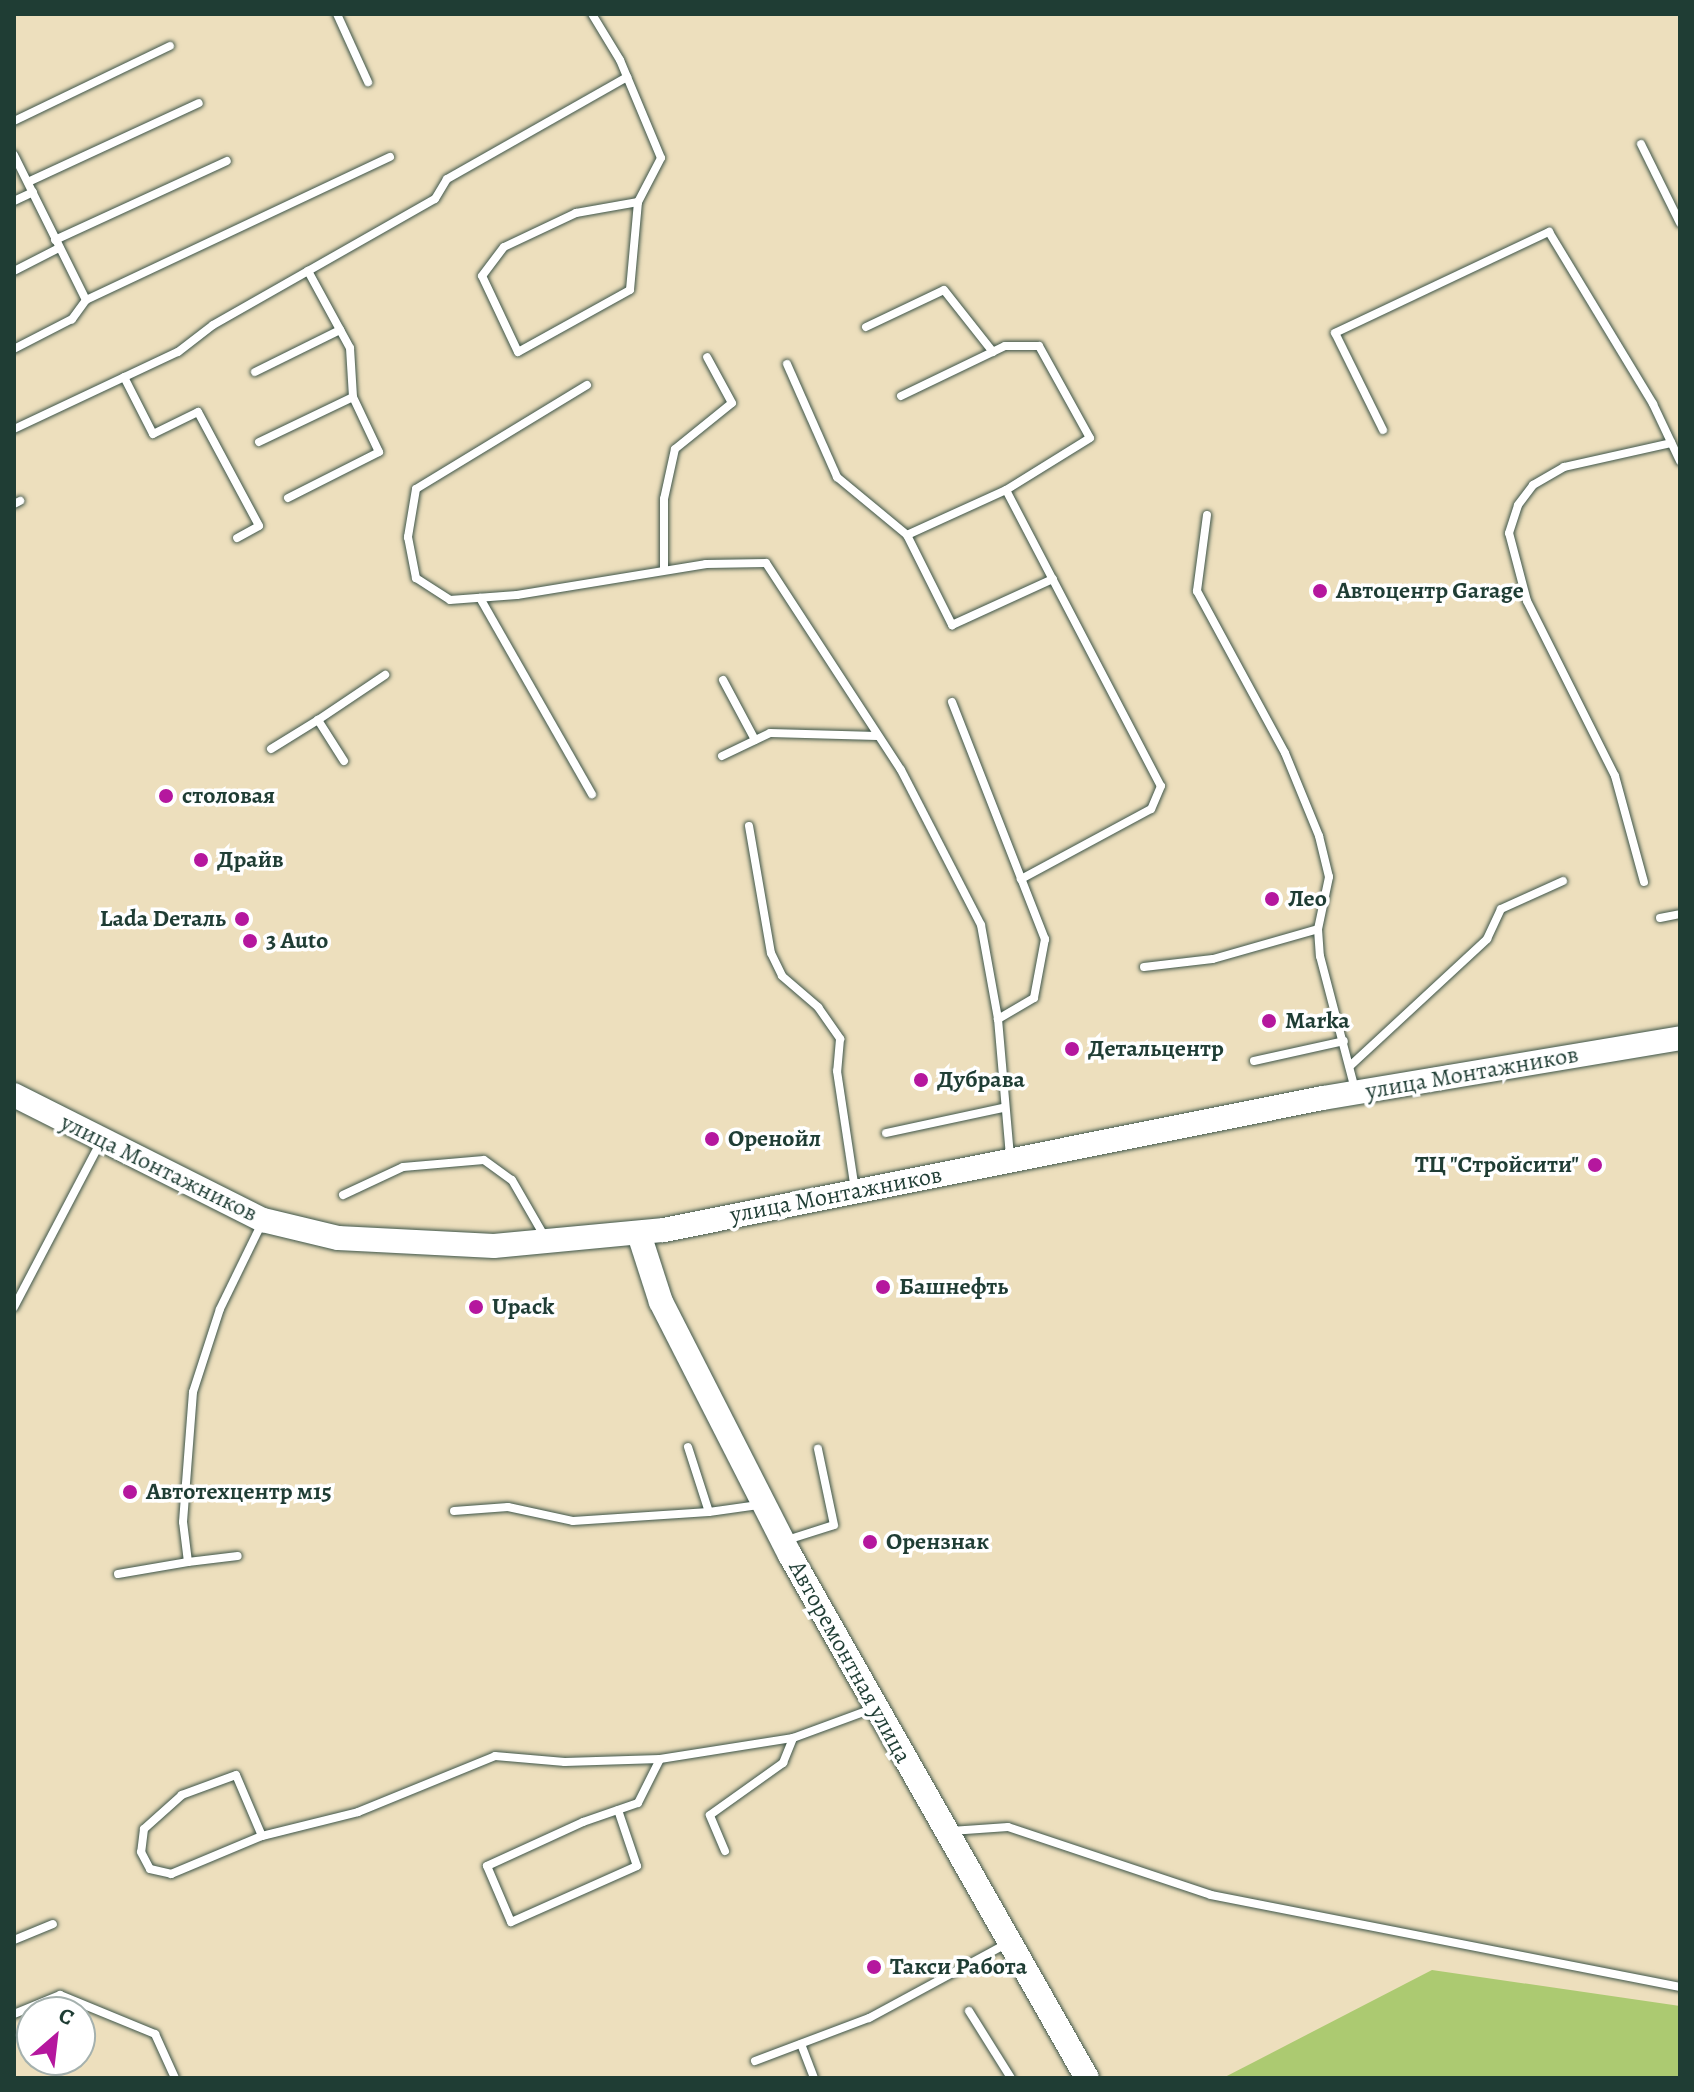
<!DOCTYPE html>
<html>
<head>
<meta charset="utf-8">
<style>
  body { margin:0 }
  #map { position:relative; width:1694px; height:2092px; overflow:hidden; background:#eddfbd; font-family:Alegreya,serif }
  div>[style] { position:absolute }
  .green>* { inset:0; background:#acca71 }
  .roads { filter:drop-shadow(0 0 2px #3e5549) drop-shadow(0 0 2px #3e5549) }
  .service>* { height:8px; margin:-4px; padding:0 4px; transform-origin:4px; border-radius:4px; background:#fff }
  .secondary>* { height:24px; margin:-12px; padding:0 12px; transform-origin:12px; border-radius:12px; background:#fff }
  .dots>* { width:22px; height:22px; translate:-50% -50%; box-sizing:border-box; border:4px solid #fff; border-radius:50% }
  span { translate:-50% -50%; white-space:nowrap; text-align:center; line-height:1.15; -webkit-text-stroke:7px #fff; paint-order:stroke }
  .poi-label { font-size:24px; color:#1f3d34; font-weight:700 }
  .left { translate:0 -50%; text-align:left }
  .right { translate:-100% -50%; text-align:right }
  .street-label { font-size:24px; color:#1f3d34 }
  .frame { position:absolute; inset:0; border:16px solid #1f3d34; pointer-events:none }
  .north { position:absolute; left:16px; top:1996px; width:80px; height:80px; box-sizing:border-box; background:#fff; border:2px solid #a5b1ae; border-radius:50%; rotate:28deg; font-size:22px; font-weight:700; line-height:32px; text-align:center; color:#1f3d34 }
  .north::after { content:''; display:block; margin:auto; width:28px; height:36px; background:#b5179e; clip-path:polygon(50% 0,100% 100%,50% 72%,0 100%) }
</style>
</head>
<body>
<div id="map">
  <div class="green">
    <div style="clip-path:polygon(1432px 1970px,1680px 2006px,1680px 2078px,1223px 2078px)"></div>
  </div>
  <div class="roads">
    <div class="service">
      <div style="left:337px;top:14px;width:75px;rotate:65.5deg"></div>
      <div style="left:592px;top:14px;width:54px;rotate:58.7deg"></div>
      <div style="left:620px;top:60px;width:106px;rotate:67.3deg"></div>
      <div style="left:661px;top:158px;width:50px;rotate:117.6deg"></div>
      <div style="left:638px;top:202px;width:88px;rotate:95.2deg"></div>
      <div style="left:630px;top:290px;width:128px;rotate:151deg"></div>
      <div style="left:518px;top:352px;width:84px;rotate:-115.3deg"></div>
      <div style="left:482px;top:276px;width:36px;rotate:-53deg"></div>
      <div style="left:504px;top:247px;width:80px;rotate:-25.3deg"></div>
      <div style="left:576px;top:213px;width:63px;rotate:-10.1deg"></div>
      <div style="left:14px;top:121px;width:173px;rotate:-25.7deg"></div>
      <div style="left:1641px;top:144px;width:88px;rotate:63.7deg"></div>
      <div style="left:14px;top:155px;width:162px;rotate:63.6deg"></div>
      <div style="left:86px;top:300px;width:24px;rotate:126deg"></div>
      <div style="left:72px;top:319px;width:65px;rotate:152.7deg"></div>
      <div style="left:28px;top:182px;width:188px;rotate:-24.8deg"></div>
      <div style="left:14px;top:201px;width:21px;rotate:-25deg"></div>
      <div style="left:55px;top:240px;width:189px;rotate:-24.7deg"></div>
      <div style="left:14px;top:271px;width:51px;rotate:-27.1deg"></div>
      <div style="left:86px;top:300px;width:336px;rotate:-25.2deg"></div>
      <div style="left:866px;top:327px;width:86px;rotate:-25.4deg"></div>
      <div style="left:944px;top:290px;width:79px;rotate:51.7deg"></div>
      <div style="left:787px;top:364px;width:124px;rotate:66.1deg"></div>
      <div style="left:837px;top:477px;width:91px;rotate:39.6deg"></div>
      <div style="left:907px;top:535px;width:109px;rotate:-24.4deg"></div>
      <div style="left:255px;top:372px;width:95px;rotate:-26.3deg"></div>
      <div style="left:124px;top:377px;width:64px;rotate:63deg"></div>
      <div style="left:153px;top:434px;width:50px;rotate:-26.1deg"></div>
      <div style="left:198px;top:412px;width:129px;rotate:61.8deg"></div>
      <div style="left:259px;top:526px;width:25px;rotate:151deg"></div>
      <div style="left:587px;top:385px;width:200px;rotate:148.7deg"></div>
      <div style="left:416px;top:489px;width:49px;rotate:99.5deg"></div>
      <div style="left:408px;top:537px;width:42px;rotate:79deg"></div>
      <div style="left:416px;top:578px;width:40px;rotate:32.9deg"></div>
      <div style="left:450px;top:600px;width:67px;rotate:-4.3deg"></div>
      <div style="left:517px;top:595px;width:192px;rotate:-9.3deg"></div>
      <div style="left:706px;top:564px;width:60px;rotate:-1deg"></div>
      <div style="left:766px;top:563px;width:247px;rotate:56.9deg"></div>
      <div style="left:901px;top:770px;width:174px;rotate:62.7deg"></div>
      <div style="left:981px;top:925px;width:96px;rotate:79.7deg"></div>
      <div style="left:998px;top:1019px;width:138px;rotate:85deg"></div>
      <div style="left:901px;top:396px;width:115px;rotate:-25.7deg"></div>
      <div style="left:1005px;top:346px;width:34px"></div>
      <div style="left:1039px;top:346px;width:105px;rotate:61deg"></div>
      <div style="left:1090px;top:438px;width:99px;rotate:148.2deg"></div>
      <div style="left:1006px;top:490px;width:334px;rotate:62.4deg"></div>
      <div style="left:1161px;top:786px;width:25px;rotate:113deg"></div>
      <div style="left:1151px;top:809px;width:148px;rotate:151.7deg"></div>
      <div style="left:14px;top:429px;width:181px;rotate:-25.2deg"></div>
      <div style="left:178px;top:352px;width:44px;rotate:-37.6deg"></div>
      <div style="left:213px;top:325px;width:255px;rotate:-29.6deg"></div>
      <div style="left:435px;top:199px;width:23px;rotate:-59deg"></div>
      <div style="left:447px;top:179px;width:207px;rotate:-29.5deg"></div>
      <div style="left:1383px;top:430px;width:108px;rotate:-116.3deg"></div>
      <div style="left:1335px;top:333px;width:237px;rotate:-25.3deg"></div>
      <div style="left:1549px;top:232px;width:201px;rotate:58.8deg"></div>
      <div style="left:1653px;top:404px;width:63px;rotate:64.7deg"></div>
      <div style="left:259px;top:442px;width:104px;rotate:-25.6deg"></div>
      <div style="left:288px;top:498px;width:102px;rotate:-26.8deg"></div>
      <div style="left:379px;top:452px;width:61px;rotate:-115.3deg"></div>
      <div style="left:353px;top:397px;width:49px;rotate:-93.5deg"></div>
      <div style="left:350px;top:348px;width:88px;rotate:-118.6deg"></div>
      <div style="left:14px;top:504px;width:7px;rotate:-27deg"></div>
      <div style="left:1207px;top:515px;width:77px;rotate:97.5deg"></div>
      <div style="left:1197px;top:591px;width:184px;rotate:61.5deg"></div>
      <div style="left:1285px;top:753px;width:90px;rotate:67.7deg"></div>
      <div style="left:1319px;top:836px;width:42px;rotate:76.3deg"></div>
      <div style="left:1329px;top:877px;width:53px;rotate:101.9deg"></div>
      <div style="left:1318px;top:929px;width:27px;rotate:86deg"></div>
      <div style="left:1320px;top:956px;width:138px;rotate:75.3deg"></div>
      <div style="left:907px;top:535px;width:101px;rotate:63.4deg"></div>
      <div style="left:952px;top:625px;width:111px;rotate:-24.5deg"></div>
      <div style="left:664px;top:570px;width:71px;rotate:-90deg"></div>
      <div style="left:664px;top:499px;width:51px;rotate:-77.6deg"></div>
      <div style="left:675px;top:449px;width:73px;rotate:-38.9deg"></div>
      <div style="left:732px;top:403px;width:52px;rotate:-118.5deg"></div>
      <div style="left:480px;top:598px;width:226px;rotate:60.3deg"></div>
      <div style="left:723px;top:680px;width:68px;rotate:61.9deg"></div>
      <div style="left:952px;top:702px;width:255px;rotate:68.6deg"></div>
      <div style="left:1045px;top:939px;width:60px;rotate:100.6deg"></div>
      <div style="left:1034px;top:998px;width:42px;rotate:149.7deg"></div>
      <div style="left:271px;top:749px;width:55px;rotate:-31.7deg"></div>
      <div style="left:722px;top:756px;width:53px;rotate:-25.6deg"></div>
      <div style="left:770px;top:733px;width:107px;rotate:1.6deg"></div>
      <div style="left:344px;top:761px;width:49px;rotate:-122.4deg"></div>
      <div style="left:318px;top:720px;width:81px;rotate:-33.9deg"></div>
      <div style="left:749px;top:826px;width:129px;rotate:80.2deg"></div>
      <div style="left:771px;top:953px;width:25px;rotate:64deg"></div>
      <div style="left:782px;top:976px;width:48px;rotate:40.7deg"></div>
      <div style="left:818px;top:1007px;width:39px;rotate:55deg"></div>
      <div style="left:840px;top:1039px;width:32px;rotate:95deg"></div>
      <div style="left:837px;top:1071px;width:120px;rotate:81.4deg"></div>
      <div style="left:1644px;top:882px;width:110px;rotate:-105.3deg"></div>
      <div style="left:1615px;top:776px;width:196px;rotate:-116.7deg"></div>
      <div style="left:1527px;top:601px;width:70px;rotate:-104.8deg"></div>
      <div style="left:1509px;top:533px;width:29px;rotate:-72deg"></div>
      <div style="left:1518px;top:505px;width:25px;rotate:-53deg"></div>
      <div style="left:1533px;top:485px;width:36px;rotate:-30deg"></div>
      <div style="left:1564px;top:467px;width:110px;rotate:-12.6deg"></div>
      <div style="left:1660px;top:918px;width:20px;rotate:-11deg"></div>
      <div style="left:1144px;top:967px;width:69px;rotate:-6.6deg"></div>
      <div style="left:1213px;top:959px;width:109px;rotate:-15.9deg"></div>
      <div style="left:1254px;top:1061px;width:92px;rotate:-12.5deg"></div>
      <div style="left:1350px;top:1066px;width:187px;rotate:-42.8deg"></div>
      <div style="left:1487px;top:939px;width:33px;rotate:-65deg"></div>
      <div style="left:1501px;top:909px;width:68px;rotate:-24.3deg"></div>
      <div style="left:886px;top:1133px;width:120px;rotate:-12.1deg"></div>
      <div style="left:343px;top:1195px;width:66px;rotate:-25deg"></div>
      <div style="left:403px;top:1167px;width:81px;rotate:-4.9deg"></div>
      <div style="left:484px;top:1160px;width:34px;rotate:36deg"></div>
      <div style="left:512px;top:1180px;width:68px;rotate:60deg"></div>
      <div style="left:14px;top:1307px;width:187px;rotate:-62.3deg"></div>
      <div style="left:688px;top:1447px;width:68px;rotate:72.1deg"></div>
      <div style="left:709px;top:1512px;width:50px;rotate:-8deg"></div>
      <div style="left:454px;top:1511px;width:54px;rotate:-4.2deg"></div>
      <div style="left:508px;top:1507px;width:66px;rotate:12.2deg"></div>
      <div style="left:573px;top:1521px;width:136px;rotate:-3.8deg"></div>
      <div style="left:787px;top:1540px;width:49px;rotate:-17.7deg"></div>
      <div style="left:834px;top:1525px;width:78px;rotate:-101.9deg"></div>
      <div style="left:188px;top:1562px;width:50px;rotate:-6.8deg"></div>
      <div style="left:118px;top:1574px;width:71px;rotate:-9.7deg"></div>
      <div style="left:188px;top:1562px;width:40px;rotate:-97.1deg"></div>
      <div style="left:183px;top:1522px;width:130px;rotate:-85.6deg"></div>
      <div style="left:193px;top:1392px;width:87px;rotate:-72deg"></div>
      <div style="left:220px;top:1309px;width:98px;rotate:-64deg"></div>
      <div style="left:618px;top:1810px;width:59px;rotate:71.3deg"></div>
      <div style="left:637px;top:1866px;width:138px;rotate:156deg"></div>
      <div style="left:511px;top:1922px;width:61px;rotate:-113.2deg"></div>
      <div style="left:487px;top:1866px;width:106px;rotate:-24.6deg"></div>
      <div style="left:583px;top:1822px;width:58px;rotate:-19.1deg"></div>
      <div style="left:638px;top:1803px;width:49px;rotate:-63.4deg"></div>
      <div style="left:951px;top:1831px;width:57px;rotate:-4deg"></div>
      <div style="left:1008px;top:1827px;width:214px;rotate:18.5deg"></div>
      <div style="left:1211px;top:1895px;width:478px;rotate:11.1deg"></div>
      <div style="left:262px;top:1836px;width:66px;rotate:-113.1deg"></div>
      <div style="left:236px;top:1775px;width:58px;rotate:159.7deg"></div>
      <div style="left:182px;top:1795px;width:51px;rotate:138.2deg"></div>
      <div style="left:144px;top:1829px;width:23px;rotate:97deg"></div>
      <div style="left:141px;top:1852px;width:19px;rotate:62deg"></div>
      <div style="left:150px;top:1869px;width:22px;rotate:13deg"></div>
      <div style="left:171px;top:1874px;width:99px;rotate:-22.7deg"></div>
      <div style="left:262px;top:1836px;width:99px;rotate:-14deg"></div>
      <div style="left:358px;top:1812px;width:148px;rotate:-22.2deg"></div>
      <div style="left:495px;top:1756px;width:70px;rotate:4.9deg"></div>
      <div style="left:565px;top:1762px;width:95px;rotate:-1.8deg"></div>
      <div style="left:660px;top:1759px;width:135px;rotate:-9deg"></div>
      <div style="left:793px;top:1738px;width:84px;rotate:-20.2deg"></div>
      <div style="left:725px;top:1851px;width:39px;rotate:-113deg"></div>
      <div style="left:710px;top:1815px;width:90px;rotate:-35.5deg"></div>
      <div style="left:783px;top:1763px;width:27px;rotate:-68deg"></div>
      <div style="left:14px;top:1940px;width:42px;rotate:-22.3deg"></div>
      <div style="left:969px;top:2011px;width:79px;rotate:57.9deg"></div>
      <div style="left:14px;top:2014px;width:50px;rotate:-22.4deg"></div>
      <div style="left:60px;top:1995px;width:103px;rotate:22.3deg"></div>
      <div style="left:155px;top:2034px;width:48px;rotate:65.6deg"></div>
      <div style="left:801px;top:2044px;width:36px;rotate:69deg"></div>
      <div style="left:755px;top:2061px;width:122px;rotate:-20.7deg"></div>
      <div style="left:869px;top:2018px;width:156px;rotate:-28.4deg"></div>
    </div>
    <div class="secondary">
      <div style="left:14px;top:1095px;width:279px;rotate:26.7deg"></div>
      <div style="left:263px;top:1220px;width:77px;rotate:13.5deg"></div>
      <div style="left:338px;top:1238px;width:156px;rotate:2.9deg"></div>
      <div style="left:494px;top:1246px;width:171px;rotate:-5.4deg"></div>
      <div style="left:664px;top:1230px;width:672px;rotate:-11.33deg"></div>
      <div style="left:1323px;top:1098px;width:362px;rotate:-9.5deg"></div>
      <div style="left:639px;top:1234px;width:71px;rotate:72.1deg"></div>
      <div style="left:661px;top:1302px;width:284px;rotate:63deg"></div>
      <div style="left:790px;top:1555px;width:601px;rotate:60.41deg"></div>
    </div>
  </div>
  <div class="dots">
    <div style="left:1320px;top:591px;background:#b5179e"></div>
    <div style="left:166px;top:796px;background:#b5179e"></div>
    <div style="left:201px;top:860px;background:#b5179e"></div>
    <div style="left:1272px;top:899px;background:#b5179e"></div>
    <div style="left:242px;top:919px;background:#b5179e"></div>
    <div style="left:250px;top:941px;background:#b5179e"></div>
    <div style="left:1269px;top:1021px;background:#b5179e"></div>
    <div style="left:1072px;top:1049px;background:#b5179e"></div>
    <div style="left:921px;top:1080px;background:#b5179e"></div>
    <div style="left:712px;top:1139px;background:#b5179e"></div>
    <div style="left:1595px;top:1165px;background:#b5179e"></div>
    <div style="left:883px;top:1287px;background:#b5179e"></div>
    <div style="left:476px;top:1307px;background:#b5179e"></div>
    <div style="left:130px;top:1492px;background:#b5179e"></div>
    <div style="left:870px;top:1542px;background:#b5179e"></div>
    <div style="left:874px;top:1967px;background:#b5179e"></div>
  </div>
  <div class="poi-label">
    <span class="left" style="left:1336px;top:591px">Автоцентр Garage</span>
    <span class="left" style="left:182px;top:796px">столовая</span>
    <span class="left" style="left:217px;top:860px">Драйв</span>
    <span class="left" style="left:1288px;top:899px">Лео</span>
    <span class="right" style="left:226px;top:919px">Lada Dеталь</span>
    <span class="left" style="left:266px;top:941px">3 Auto</span>
    <span class="left" style="left:1285px;top:1021px">Marka</span>
    <span class="left" style="left:1088px;top:1049px">Детальцентр</span>
    <span class="left" style="left:937px;top:1080px">Дубрава</span>
    <span class="left" style="left:728px;top:1139px">Оренойл</span>
    <span class="right" style="left:1579px;top:1165px">ТЦ "Стройсити"</span>
    <span class="left" style="left:899px;top:1287px">Башнефть</span>
    <span class="left" style="left:492px;top:1307px">Upack</span>
    <span class="left" style="left:146px;top:1492px">Автотехцентр м15</span>
    <span class="left" style="left:886px;top:1542px">Орензнак</span>
    <span class="left" style="left:890px;top:1967px">Такси Работа</span>
  </div>
  <div class="street-label">
    <span style="left:1472px;top:1073px;rotate:-10deg">улица Монтажников</span>
    <span style="left:159px;top:1168px;rotate:26deg">улица Монтажников</span>
    <span style="left:836px;top:1195px;rotate:-11deg">улица Монтажников</span>
    <span style="left:850px;top:1662px;rotate:61deg">Авторемонтная улица</span>
  </div>
  <div class="frame"></div>
  <div class="north">С</div>
</div>
</body>
</html>
